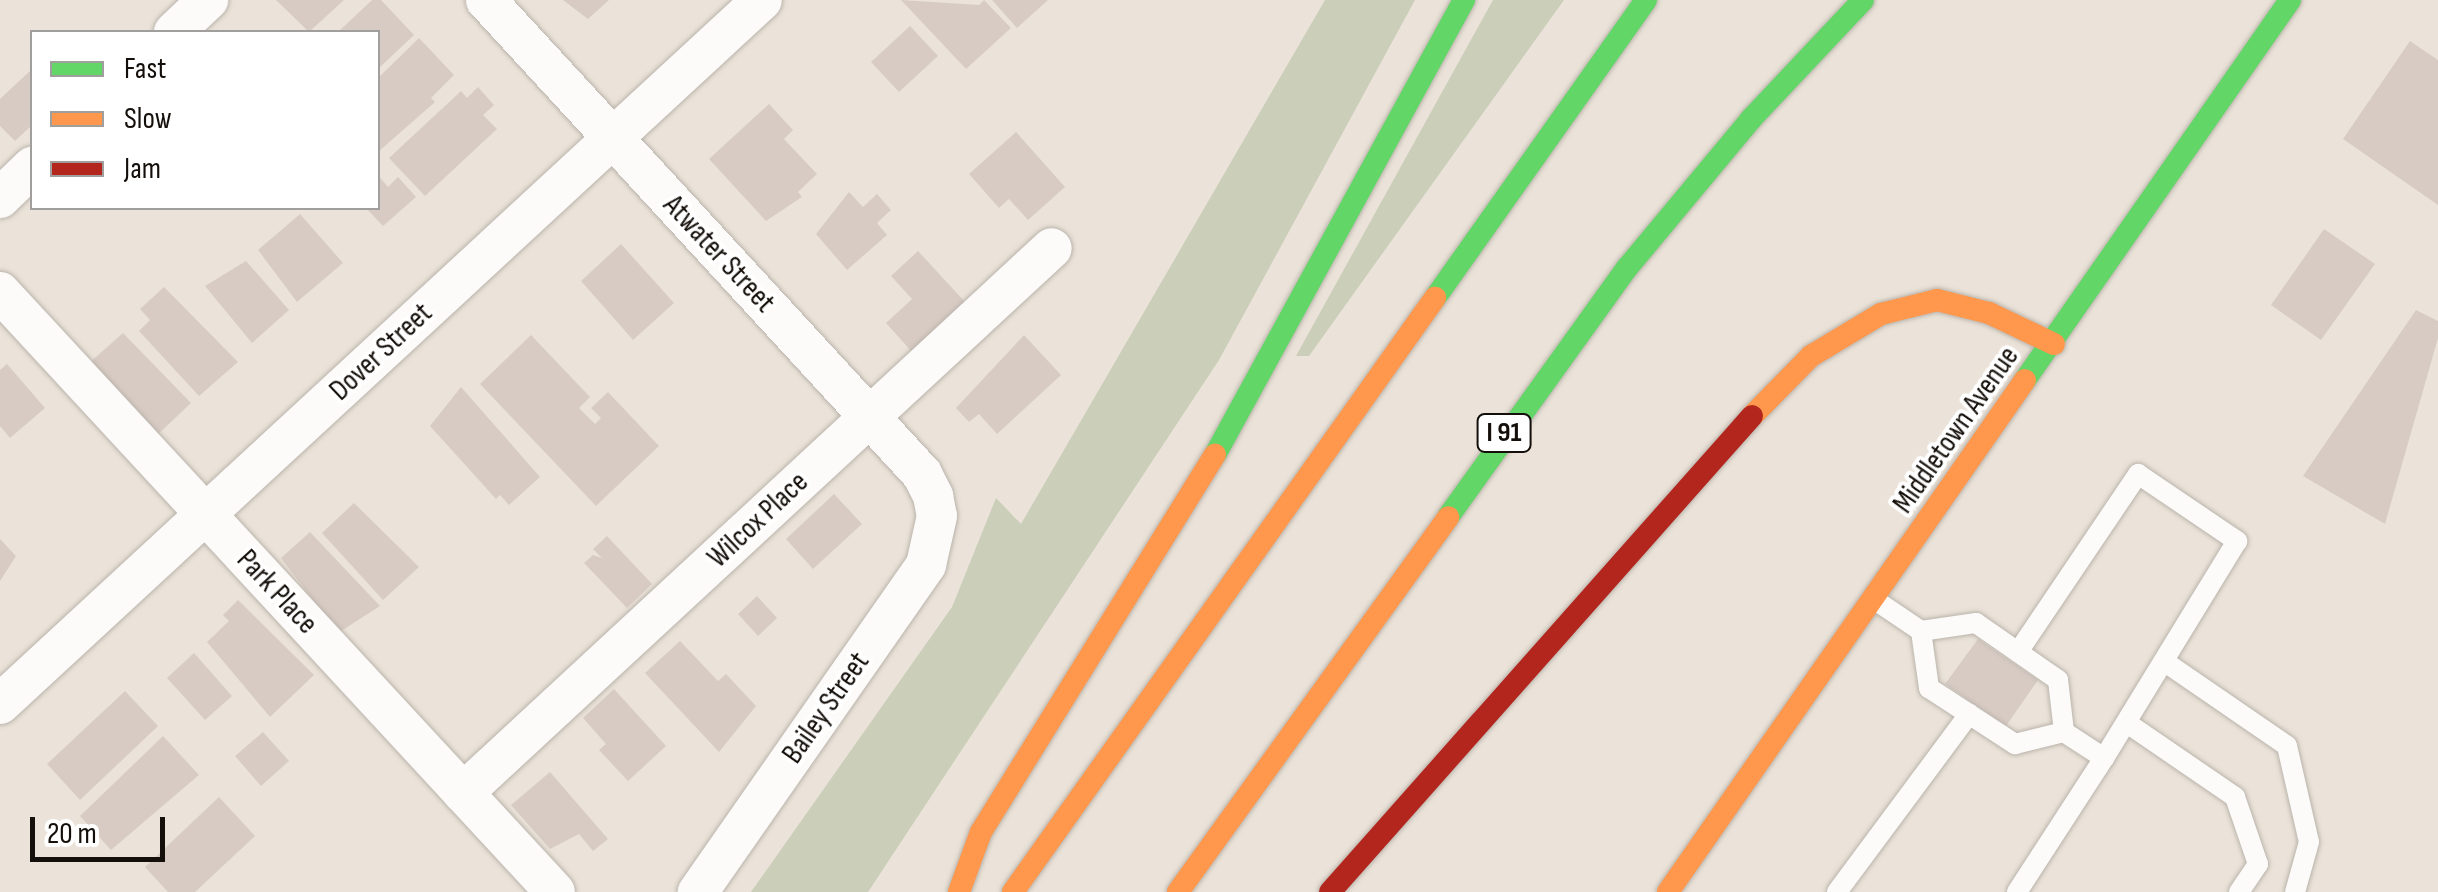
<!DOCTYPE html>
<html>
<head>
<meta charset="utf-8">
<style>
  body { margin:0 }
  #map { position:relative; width:2438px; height:892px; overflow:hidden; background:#ebe3d9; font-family:"Sofia Sans Condensed",sans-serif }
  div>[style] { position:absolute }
  .green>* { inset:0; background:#cbceb9 }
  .building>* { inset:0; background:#d8cbc4 }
  .roads { filter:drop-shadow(0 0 2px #bab4ac) drop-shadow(0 0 2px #bab4ac) }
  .lane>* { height:20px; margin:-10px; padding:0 10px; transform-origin:10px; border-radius:10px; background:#fcfbf9 }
  .street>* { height:40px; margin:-20px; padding:0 20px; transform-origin:20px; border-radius:20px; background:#fcfbf9 }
  .fast>* { height:22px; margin:-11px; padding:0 11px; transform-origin:11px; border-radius:11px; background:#63d668 }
  .slow>* { height:22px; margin:-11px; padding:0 11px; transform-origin:11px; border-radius:11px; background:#ff974d }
  .jam>* { height:22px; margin:-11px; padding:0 11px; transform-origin:11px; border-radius:11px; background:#b3261e }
  span { translate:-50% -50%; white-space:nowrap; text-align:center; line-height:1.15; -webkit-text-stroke:8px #fff; paint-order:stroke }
  .shield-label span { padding:2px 8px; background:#fff; border:2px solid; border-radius:8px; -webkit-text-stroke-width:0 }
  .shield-label { font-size:28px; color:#140f0a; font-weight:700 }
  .street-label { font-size:30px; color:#140f0a }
  .legend { position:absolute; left:30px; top:30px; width:350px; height:180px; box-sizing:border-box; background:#fff; border:2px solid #a19f9d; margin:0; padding:12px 18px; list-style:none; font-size:30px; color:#140f0a }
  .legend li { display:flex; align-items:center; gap:20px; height:50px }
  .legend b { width:50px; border:2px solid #a19f9d }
  .scale { position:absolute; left:30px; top:817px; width:135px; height:45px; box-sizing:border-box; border:5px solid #140f0a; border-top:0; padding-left:12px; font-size:30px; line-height:35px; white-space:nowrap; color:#140f0a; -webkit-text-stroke:8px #fff; paint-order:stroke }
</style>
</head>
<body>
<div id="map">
  <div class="green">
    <div style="clip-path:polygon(1325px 0,1415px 0,1219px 360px,868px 892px,751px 892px,952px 607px,996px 498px,1021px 524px)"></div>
    <div style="clip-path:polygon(1493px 0,1564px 0,1309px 356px,1296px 356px)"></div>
  </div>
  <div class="building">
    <div style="clip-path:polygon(276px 0,344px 0,309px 32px)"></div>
    <div style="clip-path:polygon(372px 0,381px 0,414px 35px,378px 69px,378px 32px,338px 32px)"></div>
    <div style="clip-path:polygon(563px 0,609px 0,588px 19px)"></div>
    <div style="clip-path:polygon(901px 0,979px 5px,984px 0,1011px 28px,966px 69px)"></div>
    <div style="clip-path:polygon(992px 0,1048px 0,1017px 28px)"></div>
    <div style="clip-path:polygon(910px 26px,938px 56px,899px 92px,871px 62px)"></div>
    <div style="clip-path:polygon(419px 38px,454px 75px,431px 98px,435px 102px,378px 152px,378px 78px)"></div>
    <div style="clip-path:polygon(2410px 41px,2438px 60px,2438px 205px,2343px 139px)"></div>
    <div style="clip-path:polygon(32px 69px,32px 125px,15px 141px,0 126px,0 99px)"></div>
    <div style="clip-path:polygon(478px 87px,494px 105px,483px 115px,497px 129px,425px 196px,389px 158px,461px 91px,467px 98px)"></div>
    <div style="clip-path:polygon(769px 104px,793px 130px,784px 139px,817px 174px,798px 192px,802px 197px,766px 221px,709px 159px)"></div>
    <div style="clip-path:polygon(1016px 132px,1065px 187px,1028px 220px,1009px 199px,999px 208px,969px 174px)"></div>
    <div style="clip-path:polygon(378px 175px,388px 187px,398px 177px,416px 197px,383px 226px,366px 208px,378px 208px)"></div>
    <div style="clip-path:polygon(849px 192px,863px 207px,877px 194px,891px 210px,877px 223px,887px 235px,847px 270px,816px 234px)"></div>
    <div style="clip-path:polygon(300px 214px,343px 263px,297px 302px,258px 250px)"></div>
    <div style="clip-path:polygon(2324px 229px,2375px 264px,2321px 340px,2271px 305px)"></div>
    <div style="clip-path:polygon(621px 244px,674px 303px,633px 340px,581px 281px)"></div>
    <div style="clip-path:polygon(918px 251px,966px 303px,912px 352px,886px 323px,912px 299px,891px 276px)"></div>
    <div style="clip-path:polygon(246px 261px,289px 310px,252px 343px,205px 286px)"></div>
    <div style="clip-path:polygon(164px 287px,238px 362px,199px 396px,139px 331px,150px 320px,140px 309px)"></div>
    <div style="clip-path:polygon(2416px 310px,2438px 321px,2438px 338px,2385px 524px,2303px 476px)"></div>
    <div style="clip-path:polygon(123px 333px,191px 403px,153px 439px,88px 364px)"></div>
    <div style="clip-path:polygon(531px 335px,590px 397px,579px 408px,595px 424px,601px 418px,591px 408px,608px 392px,659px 446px,596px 506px,480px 384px)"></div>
    <div style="clip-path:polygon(1024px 335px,1061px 375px,997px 434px,979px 414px,969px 422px,956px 408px)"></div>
    <div style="clip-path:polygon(7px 364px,45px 408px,10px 438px,0 426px,0 370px)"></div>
    <div style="clip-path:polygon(461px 387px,540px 477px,509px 505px,500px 495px,496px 499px,430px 426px)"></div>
    <div style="clip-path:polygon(834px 494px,862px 524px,813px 569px,786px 539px)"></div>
    <div style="clip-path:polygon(354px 503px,419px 567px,383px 600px,322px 533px)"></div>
    <div style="clip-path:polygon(310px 532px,380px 606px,338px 633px,281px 558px)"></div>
    <div style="clip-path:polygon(607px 536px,652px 584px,627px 608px,584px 563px,593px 555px,602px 558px,593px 549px)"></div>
    <div style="clip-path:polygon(0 539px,16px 556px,0 581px)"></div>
    <div style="clip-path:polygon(757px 596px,777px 618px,758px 636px,738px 614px)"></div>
    <div style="clip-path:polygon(238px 600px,314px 675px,270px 717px,207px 642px,229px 621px,223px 615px)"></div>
    <div style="clip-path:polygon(1978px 639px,2038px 680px,2006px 726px,1945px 684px)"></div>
    <div style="clip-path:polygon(680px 641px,718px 681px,726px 674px,756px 706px,719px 752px,645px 673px)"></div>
    <div style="clip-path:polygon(194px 653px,232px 696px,205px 720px,167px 678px)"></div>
    <div style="clip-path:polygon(614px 689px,666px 746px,628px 781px,599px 750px,606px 744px,583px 718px)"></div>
    <div style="clip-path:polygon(125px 691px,158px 726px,80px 800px,47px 764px)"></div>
    <div style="clip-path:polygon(263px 732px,289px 761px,261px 786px,235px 756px)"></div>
    <div style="clip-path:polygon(163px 736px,199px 775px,111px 850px,80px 816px)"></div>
    <div style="clip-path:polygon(550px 772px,608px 839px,593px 851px,579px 834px,550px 849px,511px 805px)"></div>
    <div style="clip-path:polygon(219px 797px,255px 836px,195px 892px,168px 892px,145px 867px)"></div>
  </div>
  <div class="roads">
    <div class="lane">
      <div style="left:1875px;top:600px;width:55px;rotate:34deg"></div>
      <div style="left:1921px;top:631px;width:56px;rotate:-8.3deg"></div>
      <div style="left:1976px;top:623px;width:100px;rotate:34.8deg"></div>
      <div style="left:2058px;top:680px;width:52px;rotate:83.4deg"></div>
      <div style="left:1921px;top:631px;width:58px;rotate:82deg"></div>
      <div style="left:1929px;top:688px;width:103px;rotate:33.1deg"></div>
      <div style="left:2015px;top:744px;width:50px;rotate:-13.8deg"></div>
      <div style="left:2064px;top:732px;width:48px;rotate:33deg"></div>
      <div style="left:2104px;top:758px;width:160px;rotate:123deg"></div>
      <div style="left:2018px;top:652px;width:215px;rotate:-56deg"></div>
      <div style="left:2138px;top:474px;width:120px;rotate:34.1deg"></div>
      <div style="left:2237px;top:541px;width:255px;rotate:121.5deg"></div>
      <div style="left:2165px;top:662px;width:148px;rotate:34.5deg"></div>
      <div style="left:2287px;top:746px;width:98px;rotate:77.1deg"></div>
      <div style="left:2309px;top:842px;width:52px;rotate:105.6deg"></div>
      <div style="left:2127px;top:723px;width:131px;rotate:34.4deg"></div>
      <div style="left:2235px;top:797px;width:71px;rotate:71.1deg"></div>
      <div style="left:2258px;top:864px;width:34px;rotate:124deg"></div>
      <div style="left:1837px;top:892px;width:222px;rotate:-53.4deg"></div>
    </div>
    <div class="street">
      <div style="left:486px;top:0;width:644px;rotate:47.39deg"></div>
      <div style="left:922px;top:474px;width:25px;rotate:63deg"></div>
      <div style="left:933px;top:496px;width:20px;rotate:79deg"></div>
      <div style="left:937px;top:516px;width:50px;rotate:102.7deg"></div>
      <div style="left:926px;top:565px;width:399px;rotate:124.9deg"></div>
      <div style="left:174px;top:32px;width:47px;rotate:-43.3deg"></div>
      <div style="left:0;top:198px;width:45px;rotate:-44.1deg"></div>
      <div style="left:0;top:292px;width:817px;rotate:47.23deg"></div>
      <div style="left:0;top:704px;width:1037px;rotate:-42.73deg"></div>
      <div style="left:463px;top:793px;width:802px;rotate:-42.78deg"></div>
    </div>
    <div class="fast">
      <div style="left:1435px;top:298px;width:365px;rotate:-54.7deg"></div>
      <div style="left:2025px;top:380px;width:463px;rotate:-55.1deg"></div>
      <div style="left:1215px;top:455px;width:519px;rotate:-61.31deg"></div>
      <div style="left:1448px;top:517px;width:307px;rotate:-54.3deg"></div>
      <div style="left:1627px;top:268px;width:194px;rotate:-50.2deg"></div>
      <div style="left:1751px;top:119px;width:163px;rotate:-46.7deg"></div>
    </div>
    <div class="slow">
      <div style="left:1752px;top:416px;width:84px;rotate:-45.5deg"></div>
      <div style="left:1811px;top:356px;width:82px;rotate:-31deg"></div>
      <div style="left:1881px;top:314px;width:58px;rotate:-14deg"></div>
      <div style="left:1937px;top:300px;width:54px;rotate:14deg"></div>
      <div style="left:1989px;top:313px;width:72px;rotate:25.5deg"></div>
      <div style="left:959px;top:892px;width:64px;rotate:-69.9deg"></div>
      <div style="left:981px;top:832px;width:444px;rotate:-58.2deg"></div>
      <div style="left:1013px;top:892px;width:729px;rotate:-54.61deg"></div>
      <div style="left:1178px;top:892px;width:462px;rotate:-54.2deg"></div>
      <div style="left:1668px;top:892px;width:624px;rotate:-55.11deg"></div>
    </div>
    <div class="jam">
      <div style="left:1330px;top:892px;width:636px;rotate:-48.44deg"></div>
    </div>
  </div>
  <div class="shield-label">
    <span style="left:1504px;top:433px">I 91</span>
  </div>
  <div class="street-label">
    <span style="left:719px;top:254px;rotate:47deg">Atwater Street</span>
    <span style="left:381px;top:352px;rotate:-43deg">Dover Street</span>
    <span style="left:1956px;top:430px;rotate:-55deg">Middletown Avenue</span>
    <span style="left:758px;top:520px;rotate:-43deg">Wilcox Place</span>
    <span style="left:277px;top:592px;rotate:47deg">Park Place</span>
    <span style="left:826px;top:708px;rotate:-55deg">Bailey Street</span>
  </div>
  <ul class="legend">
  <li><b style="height:12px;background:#63d668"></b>Fast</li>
  <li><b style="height:12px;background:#ff974d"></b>Slow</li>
  <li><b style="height:12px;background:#b3261e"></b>Jam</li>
  </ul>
  <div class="scale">20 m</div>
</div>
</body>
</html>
